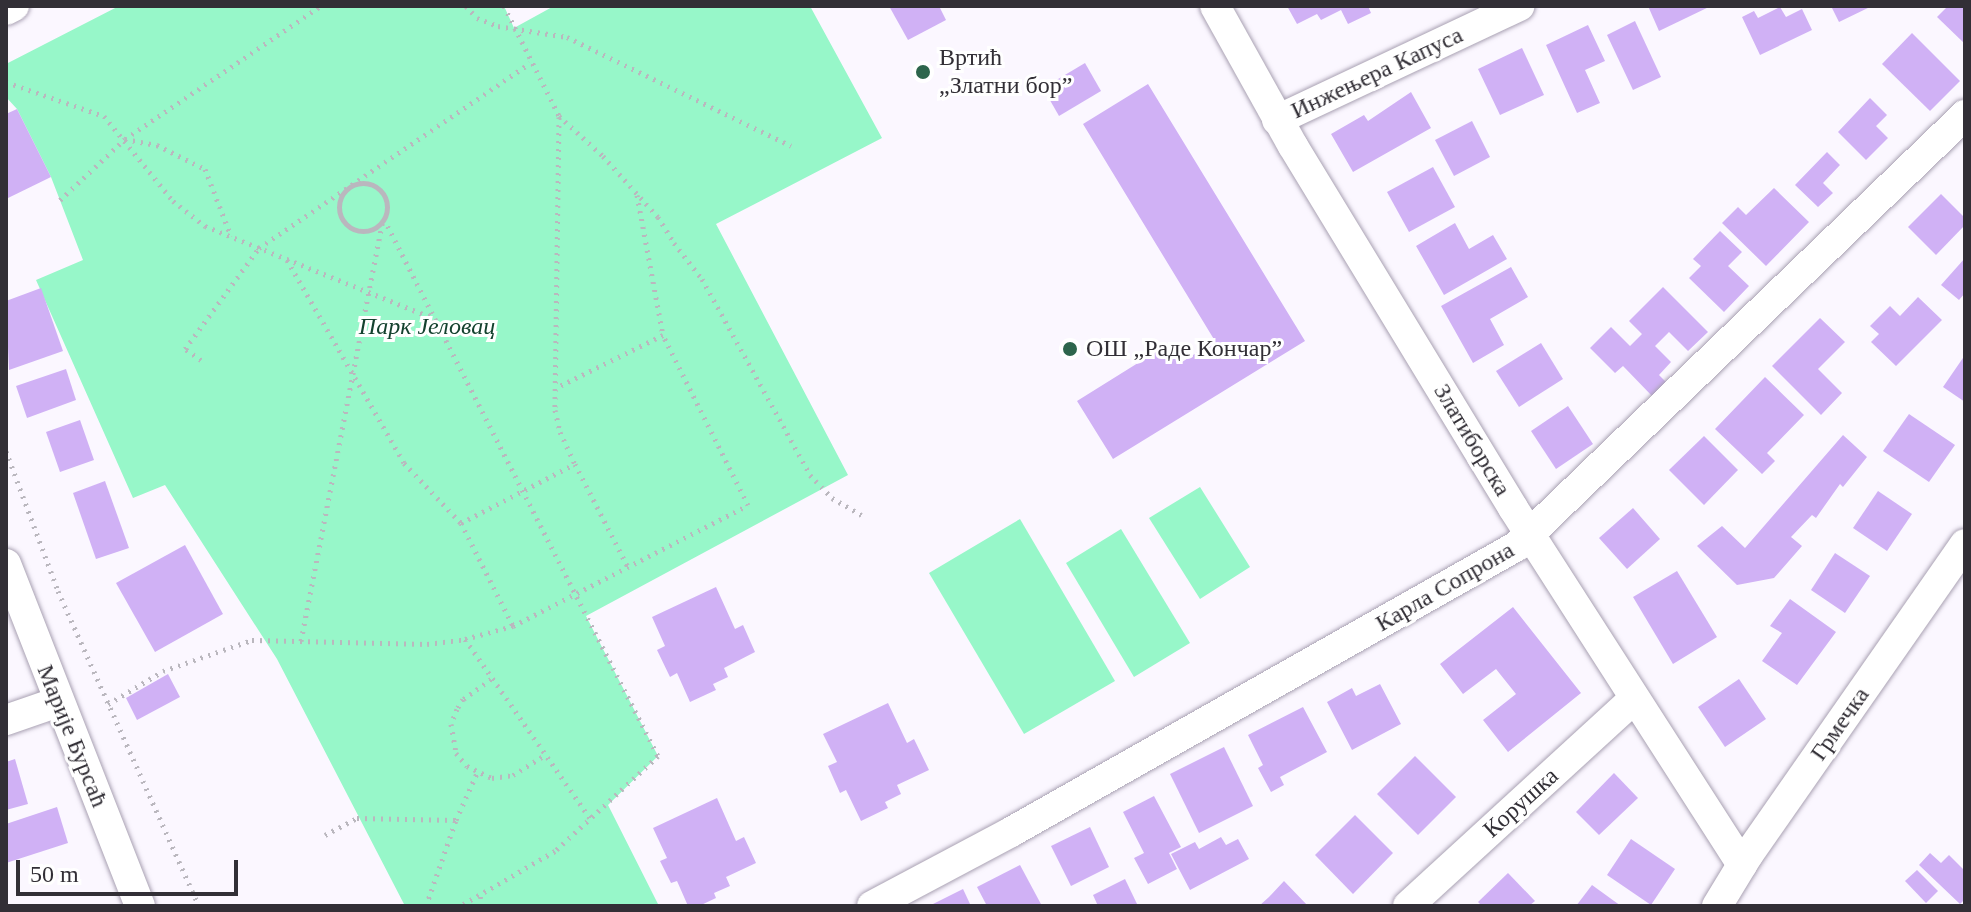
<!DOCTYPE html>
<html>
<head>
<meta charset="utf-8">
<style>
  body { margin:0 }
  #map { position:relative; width:1971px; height:912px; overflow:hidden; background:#fbf7ff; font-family:Georgia,serif }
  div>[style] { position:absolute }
  .green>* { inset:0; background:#97f7c9 }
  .building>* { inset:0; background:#d0b1f5 }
  .path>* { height:5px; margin-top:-2.5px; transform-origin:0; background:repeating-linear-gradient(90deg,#bab7be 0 2px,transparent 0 8px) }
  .path>.ring { margin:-2.5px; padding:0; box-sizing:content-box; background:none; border:5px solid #bab7be; border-radius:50% }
  .roads { filter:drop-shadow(0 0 2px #a9a1b3) drop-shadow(0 0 2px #a9a1b3) }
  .minor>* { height:30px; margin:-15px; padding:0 15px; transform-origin:15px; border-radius:15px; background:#fff }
  .dots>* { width:22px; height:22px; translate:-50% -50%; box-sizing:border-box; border:4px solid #fff; border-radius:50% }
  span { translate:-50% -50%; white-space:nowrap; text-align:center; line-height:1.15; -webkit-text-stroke:6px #fff; paint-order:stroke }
  .poi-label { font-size:24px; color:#322f36 }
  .left { translate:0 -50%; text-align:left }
  .street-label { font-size:24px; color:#322f36 }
  .park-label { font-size:24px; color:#14422f; font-style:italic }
  .frame { position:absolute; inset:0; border:8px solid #322f36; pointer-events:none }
  .scale { position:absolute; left:16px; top:860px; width:222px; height:36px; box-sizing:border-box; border:4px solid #322f36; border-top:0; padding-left:10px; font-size:24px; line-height:28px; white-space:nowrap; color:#322f36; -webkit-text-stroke:6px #fff; paint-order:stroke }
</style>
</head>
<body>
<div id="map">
  <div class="green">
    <div style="clip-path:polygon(119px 6px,504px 6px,514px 28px,554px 6px,810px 6px,882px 138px,716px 224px,848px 475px,586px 616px,658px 756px,608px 805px,659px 906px,405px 906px,277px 659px,165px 485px,133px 498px,36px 280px,83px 260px,51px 177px,17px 109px,6px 97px,6px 64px)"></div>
    <div style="clip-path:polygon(1200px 487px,1250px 567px,1200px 599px,1149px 518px)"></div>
    <div style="clip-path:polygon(1020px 519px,1115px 681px,1024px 734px,929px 573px)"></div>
    <div style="clip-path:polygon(1121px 529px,1190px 643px,1134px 677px,1066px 563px)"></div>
  </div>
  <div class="building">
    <div style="clip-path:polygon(889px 6px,939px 6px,946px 20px,908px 40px)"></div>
    <div style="clip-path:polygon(1287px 6px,1368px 6px,1371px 13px,1348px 24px,1341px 10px,1321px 20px,1317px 14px,1297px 24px)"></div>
    <div style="clip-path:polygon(1648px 6px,1711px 6px,1659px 31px)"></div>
    <div style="clip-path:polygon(1831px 6px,1872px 6px,1839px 22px)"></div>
    <div style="clip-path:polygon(1948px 6px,1965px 6px,1965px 44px,1937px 17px)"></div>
    <div style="clip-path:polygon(1780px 7px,1786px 17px,1802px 9px,1812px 30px,1760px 55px,1742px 17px,1754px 11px,1758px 18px)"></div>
    <div style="clip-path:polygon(1635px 21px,1661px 77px,1633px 90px,1607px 35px)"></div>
    <div style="clip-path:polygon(1588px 25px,1605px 61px,1585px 70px,1600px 103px,1577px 113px,1546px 45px)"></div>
    <div style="clip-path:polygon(1912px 33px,1960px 81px,1930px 111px,1882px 64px)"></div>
    <div style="clip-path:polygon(1522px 48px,1544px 95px,1500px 115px,1478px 69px)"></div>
    <div style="clip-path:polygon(1085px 63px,1101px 91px,1059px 116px,1043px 88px)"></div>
    <div style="clip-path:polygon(1148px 84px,1305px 341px,1113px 459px,1077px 401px,1170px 343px,1182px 362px,1215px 341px,1083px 124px)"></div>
    <div style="clip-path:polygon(1411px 92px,1431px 128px,1353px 172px,1331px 134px,1364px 115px,1368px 121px)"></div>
    <div style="clip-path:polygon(1870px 98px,1887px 115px,1876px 126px,1888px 138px,1866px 160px,1838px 132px)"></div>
    <div style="clip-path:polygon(17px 109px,51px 177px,6px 199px,6px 114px)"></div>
    <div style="clip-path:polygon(1472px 121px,1490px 157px,1454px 176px,1435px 140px)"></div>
    <div style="clip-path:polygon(1827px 152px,1840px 165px,1823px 183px,1833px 193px,1818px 207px,1795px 185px)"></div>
    <div style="clip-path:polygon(1433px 167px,1455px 207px,1409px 232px,1387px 192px)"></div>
    <div style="clip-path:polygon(1774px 188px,1809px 222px,1766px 266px,1722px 223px,1738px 207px,1746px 215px)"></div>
    <div style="clip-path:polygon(1941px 194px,1965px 218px,1965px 225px,1936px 255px,1908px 227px)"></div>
    <div style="clip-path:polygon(1455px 223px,1469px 249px,1493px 235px,1507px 259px,1444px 295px,1416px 246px)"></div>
    <div style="clip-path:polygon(1720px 231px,1742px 252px,1728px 266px,1749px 286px,1724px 312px,1689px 278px,1701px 266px,1693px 259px)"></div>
    <div style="clip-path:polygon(1965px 258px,1965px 293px,1959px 300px,1941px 285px)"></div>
    <div style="clip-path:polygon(1511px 267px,1528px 297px,1490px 319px,1504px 345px,1473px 363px,1441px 306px)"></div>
    <div style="clip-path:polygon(1663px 287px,1708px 332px,1688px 351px,1669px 332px,1655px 346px,1671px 362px,1659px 375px,1668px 384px,1654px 398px,1623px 366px,1615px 373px,1590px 348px,1611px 327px,1630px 346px,1642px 334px,1629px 321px)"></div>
    <div style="clip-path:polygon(41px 288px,63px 351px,9px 370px,6px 301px)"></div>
    <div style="clip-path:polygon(1918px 297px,1942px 320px,1896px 366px,1871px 342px,1879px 334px,1870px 326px,1890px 306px,1900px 316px)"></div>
    <div style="clip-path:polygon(1820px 318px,1845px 342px,1818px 369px,1842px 393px,1821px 415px,1772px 366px)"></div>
    <div style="clip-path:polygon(1541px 343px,1563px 379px,1519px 407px,1496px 371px)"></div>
    <div style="clip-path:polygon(1965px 355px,1965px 402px,1943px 387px)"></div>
    <div style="clip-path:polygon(66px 369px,76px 400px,27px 418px,16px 386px)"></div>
    <div style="clip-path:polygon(1765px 377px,1804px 415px,1767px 453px,1775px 461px,1762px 474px,1715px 429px)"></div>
    <div style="clip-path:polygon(1568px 406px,1593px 444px,1556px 469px,1531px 431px)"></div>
    <div style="clip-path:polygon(1909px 414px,1955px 445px,1929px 482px,1883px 451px)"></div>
    <div style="clip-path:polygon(80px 420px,94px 460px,60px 472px,46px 432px)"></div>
    <div style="clip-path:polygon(1843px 435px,1867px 457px,1843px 487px,1840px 484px,1816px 518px,1812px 515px,1791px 537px,1802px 546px,1774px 578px,1737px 585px,1697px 546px,1722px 526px,1745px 548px)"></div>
    <div style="clip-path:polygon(1704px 436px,1738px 470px,1704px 505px,1669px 470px)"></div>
    <div style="clip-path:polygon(105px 481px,129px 548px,96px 559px,73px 493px)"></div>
    <div style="clip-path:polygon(1878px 491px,1912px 514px,1887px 551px,1853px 528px)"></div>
    <div style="clip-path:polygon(1633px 508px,1660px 539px,1627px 569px,1599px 538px)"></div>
    <div style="clip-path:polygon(185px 545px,223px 614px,155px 652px,116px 583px)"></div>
    <div style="clip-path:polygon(1835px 553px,1870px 576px,1845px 613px,1811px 590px)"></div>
    <div style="clip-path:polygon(1677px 571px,1717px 637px,1673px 664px,1633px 597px)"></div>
    <div style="clip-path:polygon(716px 587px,735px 629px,743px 625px,755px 652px,724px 668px,728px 677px,713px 684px,716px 690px,690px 702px,677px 673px,670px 677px,657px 650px,665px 646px,652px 617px)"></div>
    <div style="clip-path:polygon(1790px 599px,1836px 632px,1797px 685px,1762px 661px,1782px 633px,1770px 626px)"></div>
    <div style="clip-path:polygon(1513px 607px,1581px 693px,1508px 752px,1483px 720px,1516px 694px,1496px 669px,1463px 694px,1440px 664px)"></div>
    <div style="clip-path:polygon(168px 674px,180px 697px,137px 720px,126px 698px)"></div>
    <div style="clip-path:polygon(1739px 679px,1766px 719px,1725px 747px,1698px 707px)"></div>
    <div style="clip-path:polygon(1380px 684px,1401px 724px,1352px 750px,1327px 702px,1352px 688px,1356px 696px)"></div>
    <div style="clip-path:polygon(888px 703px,907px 743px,914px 739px,929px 770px,897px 785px,901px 794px,885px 802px,888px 808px,861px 821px,846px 790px,840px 793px,828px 766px,837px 762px,823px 734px)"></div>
    <div style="clip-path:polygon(1303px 707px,1327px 752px,1280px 777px,1284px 785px,1271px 792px,1258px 768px,1263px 765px,1248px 735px)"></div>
    <div style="clip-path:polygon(1224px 747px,1253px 806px,1199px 833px,1170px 774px)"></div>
    <div style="clip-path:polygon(1415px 756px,1456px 797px,1418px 835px,1377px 794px)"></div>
    <div style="clip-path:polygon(15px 759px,28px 804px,6px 810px,6px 762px)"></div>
    <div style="clip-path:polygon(1614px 773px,1638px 798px,1599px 835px,1576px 812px)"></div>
    <div style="clip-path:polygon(1154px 796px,1181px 847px,1169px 853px,1177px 869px,1148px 884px,1134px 858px,1144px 853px,1123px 812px)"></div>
    <div style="clip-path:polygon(717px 798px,736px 841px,744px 837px,756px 863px,726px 877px,730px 886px,714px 893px,716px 898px,699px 906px,688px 906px,677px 881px,671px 883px,660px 861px,667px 858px,653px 828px)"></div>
    <div style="clip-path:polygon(57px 807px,68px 843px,6px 863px,6px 824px)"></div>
    <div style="clip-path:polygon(1355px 815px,1393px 853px,1353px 894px,1315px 855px)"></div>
    <div style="clip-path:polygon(1090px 827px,1109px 867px,1071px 886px,1051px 846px)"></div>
    <div style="clip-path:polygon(1221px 837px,1226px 845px,1238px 839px,1249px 859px,1190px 890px,1171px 854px,1195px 842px,1199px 849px)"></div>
    <div style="clip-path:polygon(1631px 839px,1675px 869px,1651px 905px,1607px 875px)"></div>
    <div style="clip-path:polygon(1930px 853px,1941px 863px,1949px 855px,1965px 871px,1965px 899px,1960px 904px,1919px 865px)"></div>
    <div style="clip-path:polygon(1020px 865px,1042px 906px,987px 906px,977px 887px)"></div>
    <div style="clip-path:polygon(1917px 870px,1938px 891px,1926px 903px,1905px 881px)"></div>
    <div style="clip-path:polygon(1508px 873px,1535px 901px,1529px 906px,1482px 906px,1478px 902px)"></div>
    <div style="clip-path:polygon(1125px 879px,1138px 906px,1098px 906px,1093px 895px)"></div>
    <div style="clip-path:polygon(1284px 881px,1308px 906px,1259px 906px,1269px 897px)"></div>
    <div style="clip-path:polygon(1592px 885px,1621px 906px,1576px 906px)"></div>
    <div style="clip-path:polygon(963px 889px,971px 906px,929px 906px)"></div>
  </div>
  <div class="path">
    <div style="left:466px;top:6px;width:16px;rotate:47deg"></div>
    <div style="left:477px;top:18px;width:22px;rotate:21deg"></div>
    <div style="left:498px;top:26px;width:70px;rotate:9.1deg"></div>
    <div style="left:567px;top:37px;width:249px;rotate:25.9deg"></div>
    <div style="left:504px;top:6px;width:123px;rotate:63.4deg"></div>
    <div style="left:559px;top:116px;width:59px;rotate:42.3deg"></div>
    <div style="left:603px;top:156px;width:82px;rotate:48deg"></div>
    <div style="left:658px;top:217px;width:31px;rotate:58deg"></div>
    <div style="left:674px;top:243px;width:46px;rotate:52.1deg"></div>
    <div style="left:702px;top:279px;width:224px;rotate:61.1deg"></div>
    <div style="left:810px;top:475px;width:32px;rotate:46deg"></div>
    <div style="left:832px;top:498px;width:34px;rotate:30deg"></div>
    <div style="left:6px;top:82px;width:104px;rotate:19.1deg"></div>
    <div style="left:104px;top:116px;width:109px;rotate:50.9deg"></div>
    <div style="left:173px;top:201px;width:41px;rotate:38deg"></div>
    <div style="left:205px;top:226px;width:248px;rotate:22deg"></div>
    <div style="left:559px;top:117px;width:293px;rotate:90.8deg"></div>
    <div style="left:555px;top:410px;width:23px;rotate:77deg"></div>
    <div style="left:560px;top:432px;width:35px;rotate:65deg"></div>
    <div style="left:575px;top:464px;width:116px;rotate:62.8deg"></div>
    <div style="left:125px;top:139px;width:33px;rotate:11deg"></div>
    <div style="left:157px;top:145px;width:54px;rotate:26.6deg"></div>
    <div style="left:205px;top:169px;width:72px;rotate:68.8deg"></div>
    <div class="ring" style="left:339px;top:183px;width:43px;height:43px"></div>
    <div style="left:637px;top:195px;width:142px;rotate:79.5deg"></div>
    <div style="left:60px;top:200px;width:89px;rotate:-43.2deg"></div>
    <div style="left:125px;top:139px;width:237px;rotate:-34.2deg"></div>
    <div style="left:384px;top:219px;width:603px;rotate:62.97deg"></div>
    <div style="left:658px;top:756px;width:140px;rotate:137.3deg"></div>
    <div style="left:555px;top:851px;width:110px;rotate:149.9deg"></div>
    <div style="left:287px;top:260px;width:234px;rotate:60deg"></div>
    <div style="left:404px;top:463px;width:83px;rotate:46.5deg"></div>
    <div style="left:461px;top:523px;width:115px;rotate:63.2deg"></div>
    <div style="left:201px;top:360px;width:19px;rotate:-145deg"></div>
    <div style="left:185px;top:349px;width:125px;rotate:-53.8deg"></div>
    <div style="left:259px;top:248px;width:328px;rotate:-34.3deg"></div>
    <div style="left:6px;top:451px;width:149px;rotate:69.6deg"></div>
    <div style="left:58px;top:591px;width:345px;rotate:65.9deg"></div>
    <div style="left:461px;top:523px;width:128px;rotate:-27.4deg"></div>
    <div style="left:465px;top:639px;width:222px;rotate:55.1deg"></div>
    <div style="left:301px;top:641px;width:429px;rotate:-79deg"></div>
    <div style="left:491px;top:679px;width:34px;rotate:144deg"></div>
    <div style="left:463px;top:699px;width:12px;rotate:121deg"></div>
    <div style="left:457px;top:709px;width:16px;rotate:112deg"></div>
    <div style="left:451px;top:724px;width:29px;rotate:80deg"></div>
    <div style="left:456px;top:753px;width:17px;rotate:50deg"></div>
    <div style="left:467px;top:766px;width:28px;rotate:26deg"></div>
    <div style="left:492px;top:778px;width:21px;rotate:-8deg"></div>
    <div style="left:513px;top:775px;width:38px;rotate:-32deg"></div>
    <div style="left:108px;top:704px;width:64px;rotate:-31deg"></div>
    <div style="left:163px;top:671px;width:94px;rotate:-19.2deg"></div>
    <div style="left:252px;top:640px;width:175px;rotate:1.3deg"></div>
    <div style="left:427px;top:644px;width:38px;rotate:-7deg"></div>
    <div style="left:465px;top:639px;width:50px;rotate:-15.2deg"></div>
    <div style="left:513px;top:626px;width:264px;rotate:-27.2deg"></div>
    <div style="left:748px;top:505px;width:190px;rotate:-116.6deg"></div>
    <div style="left:663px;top:335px;width:117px;rotate:153.7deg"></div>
    <div style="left:325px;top:835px;width:36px;rotate:-28deg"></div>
    <div style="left:357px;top:818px;width:99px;rotate:1.2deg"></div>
    <div style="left:426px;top:906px;width:91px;rotate:-70.8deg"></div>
    <div style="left:456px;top:820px;width:51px;rotate:-65.9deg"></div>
    <div style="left:478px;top:906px;width:11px;rotate:-75deg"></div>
  </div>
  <div class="roads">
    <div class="minor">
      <div style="left:1215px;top:6px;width:160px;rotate:60.9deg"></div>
      <div style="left:1293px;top:146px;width:424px;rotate:58.7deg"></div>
      <div style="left:1513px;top:508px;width:424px;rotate:57.3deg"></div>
      <div style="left:6px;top:10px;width:9px;rotate:-27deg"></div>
      <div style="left:1277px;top:120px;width:268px;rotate:-25.2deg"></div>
      <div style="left:6px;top:564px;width:367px;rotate:68.6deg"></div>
      <div style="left:6px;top:720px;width:55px;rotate:-19.1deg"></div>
      <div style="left:872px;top:906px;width:157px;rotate:-28deg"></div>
      <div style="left:1011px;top:832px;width:581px;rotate:-29.48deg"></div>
      <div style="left:1517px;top:546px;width:622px;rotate:-43.89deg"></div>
      <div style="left:1408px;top:906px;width:306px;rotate:-42.5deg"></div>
      <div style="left:1717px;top:906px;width:60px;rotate:-58.7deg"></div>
      <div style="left:1748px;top:855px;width:379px;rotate:-55.1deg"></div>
    </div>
  </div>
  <div class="dots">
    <div style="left:923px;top:72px;background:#2d654c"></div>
    <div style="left:1070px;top:349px;background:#2d654c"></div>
  </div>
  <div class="poi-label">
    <span class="left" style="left:939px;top:72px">Вртић<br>„Златни бор”</span>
    <span class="left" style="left:1086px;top:349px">ОШ „Раде Кончар”</span>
  </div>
  <div class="street-label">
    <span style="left:1377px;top:73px;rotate:-25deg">Инжењера Капуса</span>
    <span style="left:1472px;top:440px;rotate:59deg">Златиборска</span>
    <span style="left:1445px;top:587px;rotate:-30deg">Карла Сопрона</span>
    <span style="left:1840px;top:724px;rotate:-55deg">Грмечка</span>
    <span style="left:72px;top:736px;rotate:68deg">Марије Бурсаћ</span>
    <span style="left:1521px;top:803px;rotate:-42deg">Корушка</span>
  </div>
  <div class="park-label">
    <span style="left:427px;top:327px">Парк Јеловац</span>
  </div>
  <div class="frame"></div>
  <div class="scale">50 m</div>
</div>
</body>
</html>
